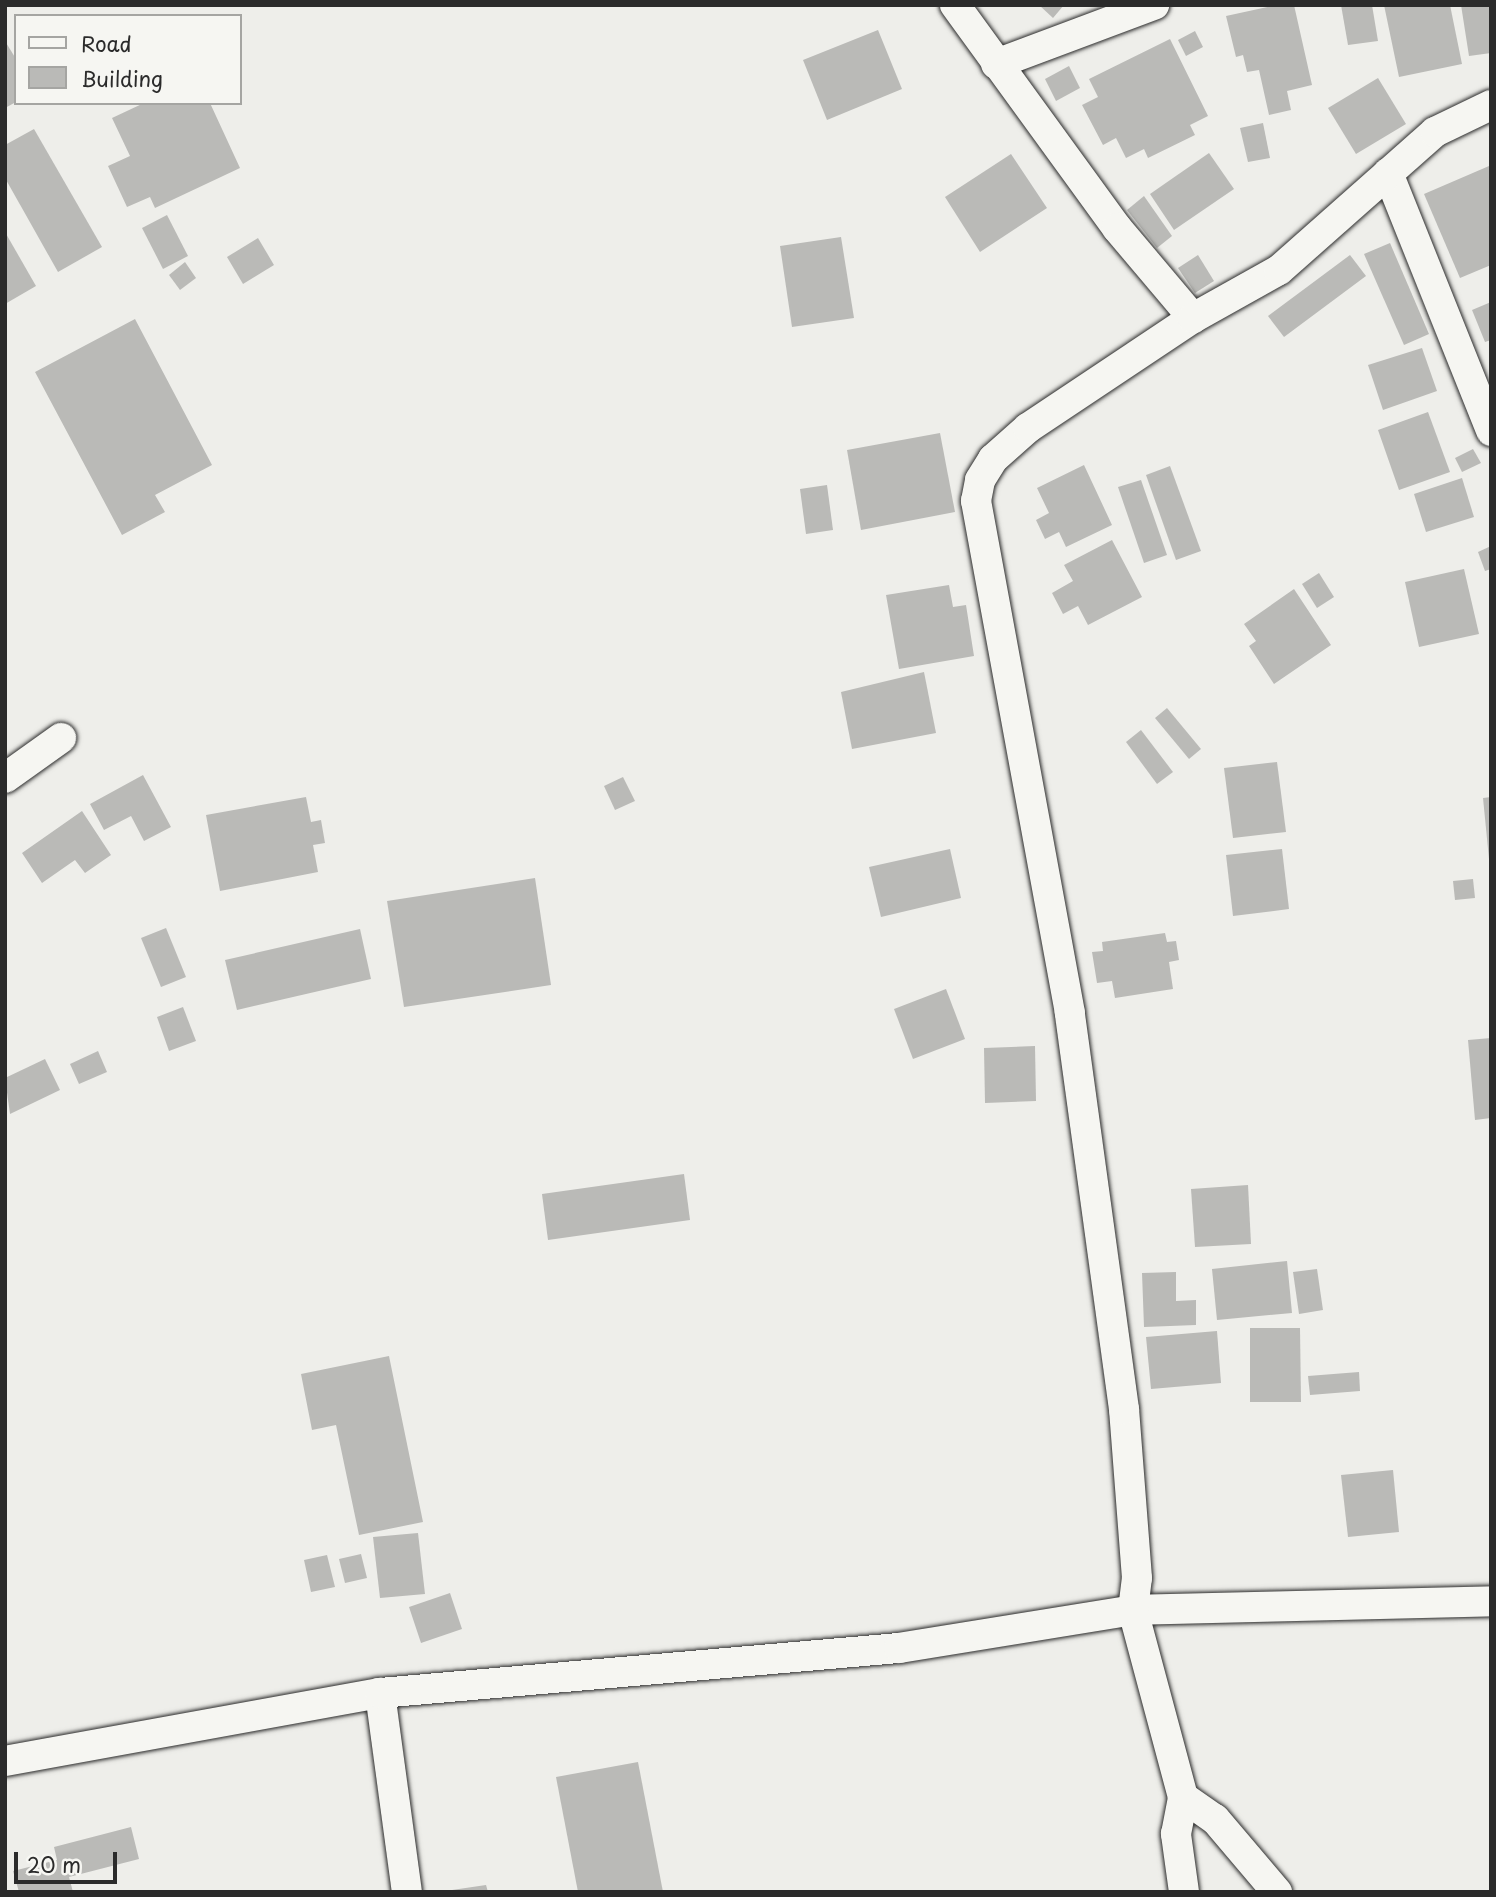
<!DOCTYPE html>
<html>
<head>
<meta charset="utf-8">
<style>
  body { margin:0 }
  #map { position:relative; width:1496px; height:1897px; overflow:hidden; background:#eeeeea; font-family:"Playpen Sans",sans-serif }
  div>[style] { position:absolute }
  .building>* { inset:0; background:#babab7 }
  .roads { filter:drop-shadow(0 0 2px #2b2b2b) drop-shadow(0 0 2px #2b2b2b) }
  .minor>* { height:30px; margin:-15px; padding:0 15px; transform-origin:15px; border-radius:15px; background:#f6f6f2 }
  span { translate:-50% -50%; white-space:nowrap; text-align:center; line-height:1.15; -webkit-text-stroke:6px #f6f6f2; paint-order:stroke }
  .frame { position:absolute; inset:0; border:7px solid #2b2b2b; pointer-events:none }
  .legend { position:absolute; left:14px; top:14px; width:228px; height:91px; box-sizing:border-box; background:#f6f6f2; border:2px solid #a5a5a2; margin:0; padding:9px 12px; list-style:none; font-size:21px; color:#2b2b2b }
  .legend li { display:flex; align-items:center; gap:14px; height:35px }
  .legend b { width:35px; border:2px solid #a5a5a2 }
  .scale { position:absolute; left:14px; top:1852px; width:103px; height:32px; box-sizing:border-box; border:4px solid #2b2b2b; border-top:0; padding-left:9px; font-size:21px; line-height:24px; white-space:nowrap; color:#2b2b2b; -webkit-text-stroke:5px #f6f6f2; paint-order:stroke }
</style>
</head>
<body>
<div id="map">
  <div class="building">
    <div style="clip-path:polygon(1039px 5px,1064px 5px,1053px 18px)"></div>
    <div style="clip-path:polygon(1276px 5px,1294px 5px,1312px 85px,1287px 91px,1291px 110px,1269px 115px,1259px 70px,1247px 72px,1243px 55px,1236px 57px,1226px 16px)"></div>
    <div style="clip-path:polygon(1341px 5px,1372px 5px,1378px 41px,1348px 45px)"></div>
    <div style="clip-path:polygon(1384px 5px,1450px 5px,1462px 64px,1399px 77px)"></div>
    <div style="clip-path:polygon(1461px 5px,1491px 5px,1491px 53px,1469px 56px)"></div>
    <div style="clip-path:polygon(878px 30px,902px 89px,827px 120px,803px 60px)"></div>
    <div style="clip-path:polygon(1195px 31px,1203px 47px,1186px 56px,1178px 40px)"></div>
    <div style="clip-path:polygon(1170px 39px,1208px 116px,1190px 125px,1195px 135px,1148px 158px,1144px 149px,1126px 158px,1116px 138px,1103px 145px,1082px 105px,1098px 97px,1089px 79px)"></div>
    <div style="clip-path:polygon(5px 41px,16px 59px,16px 102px,5px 108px)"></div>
    <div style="clip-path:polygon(1069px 66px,1080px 88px,1056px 101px,1045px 79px)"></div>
    <div style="clip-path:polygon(1378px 78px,1406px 124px,1356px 154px,1328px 108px)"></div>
    <div style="clip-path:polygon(144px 103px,210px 103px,240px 168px,155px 208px,150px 197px,127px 207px,108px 166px,130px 156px,112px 118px)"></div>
    <div style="clip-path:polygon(1263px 123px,1270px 158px,1248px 162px,1240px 128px)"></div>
    <div style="clip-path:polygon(34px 129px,102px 247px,58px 272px,5px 178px,5px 145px)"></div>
    <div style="clip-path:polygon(1209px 153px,1234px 189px,1174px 230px,1150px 194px)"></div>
    <div style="clip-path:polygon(1011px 154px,1047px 208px,980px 252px,945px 197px)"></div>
    <div style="clip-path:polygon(1489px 166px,1491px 265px,1460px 278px,1424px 194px)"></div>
    <div style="clip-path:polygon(1144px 196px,1172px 236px,1157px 248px,1127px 210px)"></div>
    <div style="clip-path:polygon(167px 215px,188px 256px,163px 269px,142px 228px)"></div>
    <div style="clip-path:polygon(5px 232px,36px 286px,5px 304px)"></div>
    <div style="clip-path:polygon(841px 237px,854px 318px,792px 327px,780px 246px)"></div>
    <div style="clip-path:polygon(258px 238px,274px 265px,243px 284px,227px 257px)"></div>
    <div style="clip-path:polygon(1390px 243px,1429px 334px,1404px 345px,1364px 254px)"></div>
    <div style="clip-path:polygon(1198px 255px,1214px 281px,1195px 293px,1178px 268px)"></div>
    <div style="clip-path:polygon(1350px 255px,1366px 276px,1284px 337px,1268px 316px)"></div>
    <div style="clip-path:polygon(185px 262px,196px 278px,180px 290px,169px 275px)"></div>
    <div style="clip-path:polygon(1491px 302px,1491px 340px,1485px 342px,1472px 310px)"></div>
    <div style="clip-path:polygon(135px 319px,212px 465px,155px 495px,165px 512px,122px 535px,35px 372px)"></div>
    <div style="clip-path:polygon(1422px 348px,1437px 391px,1383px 410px,1368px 365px)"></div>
    <div style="clip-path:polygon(1428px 412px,1450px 472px,1399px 490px,1378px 430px)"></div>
    <div style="clip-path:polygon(940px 433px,955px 512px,861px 530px,847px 450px)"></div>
    <div style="clip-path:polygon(1473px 449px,1481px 463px,1462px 472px,1455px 458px)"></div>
    <div style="clip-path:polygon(1084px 465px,1112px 525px,1066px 547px,1059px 532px,1045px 539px,1036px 520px,1049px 513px,1037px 488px)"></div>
    <div style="clip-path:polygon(1170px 466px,1201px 551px,1176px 560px,1146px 475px)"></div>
    <div style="clip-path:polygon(1462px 478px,1474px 517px,1426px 532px,1414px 494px)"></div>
    <div style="clip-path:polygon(1141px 480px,1167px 555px,1144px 563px,1118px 487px)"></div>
    <div style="clip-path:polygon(827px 485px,833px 530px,806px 534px,800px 489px)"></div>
    <div style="clip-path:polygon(1112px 540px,1142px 597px,1088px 625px,1078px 606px,1063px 614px,1052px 593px,1073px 581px,1064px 565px)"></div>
    <div style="clip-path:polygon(1491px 546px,1491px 569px,1485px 571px,1478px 552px)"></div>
    <div style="clip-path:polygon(1464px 569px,1479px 634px,1419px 647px,1405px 582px)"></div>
    <div style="clip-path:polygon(1319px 573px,1334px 597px,1317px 608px,1302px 584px)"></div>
    <div style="clip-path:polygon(949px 585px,953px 607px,966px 605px,974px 656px,899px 669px,886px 595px)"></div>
    <div style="clip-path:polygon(1294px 589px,1331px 645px,1274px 684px,1249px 646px,1256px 641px,1244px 624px)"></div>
    <div style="clip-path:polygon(924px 672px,936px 733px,852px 749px,841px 692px)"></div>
    <div style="clip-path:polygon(1167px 708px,1201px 749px,1189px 759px,1155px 718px)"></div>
    <div style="clip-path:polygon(1141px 730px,1173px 772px,1157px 784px,1126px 742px)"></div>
    <div style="clip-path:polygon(1277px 762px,1286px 832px,1233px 838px,1224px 768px)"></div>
    <div style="clip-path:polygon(143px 775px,171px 827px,144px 841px,131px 816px,104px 830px,90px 804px)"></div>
    <div style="clip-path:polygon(623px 777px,635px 801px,615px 810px,604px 786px)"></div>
    <div style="clip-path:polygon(306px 797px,311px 822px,321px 820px,325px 843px,313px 845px,318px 872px,220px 891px,206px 815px)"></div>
    <div style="clip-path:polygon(1491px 797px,1491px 859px,1489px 859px,1483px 798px)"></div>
    <div style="clip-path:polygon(82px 811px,111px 855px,85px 873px,75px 860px,42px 883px,22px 853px)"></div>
    <div style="clip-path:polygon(950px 849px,961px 898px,881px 917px,869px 867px)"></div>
    <div style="clip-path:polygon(1282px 849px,1289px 909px,1233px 916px,1226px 855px)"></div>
    <div style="clip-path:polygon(535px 878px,551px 985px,404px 1007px,387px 901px)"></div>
    <div style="clip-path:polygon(1473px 879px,1475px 898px,1455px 900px,1453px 881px)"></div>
    <div style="clip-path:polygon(166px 928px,186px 977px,161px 987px,141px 938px)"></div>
    <div style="clip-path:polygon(360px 929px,371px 979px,237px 1010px,225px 960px)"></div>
    <div style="clip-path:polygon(1165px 933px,1167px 942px,1176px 941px,1179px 960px,1169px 962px,1173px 989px,1115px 998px,1112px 981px,1097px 983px,1092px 952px,1103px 951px,1102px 942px)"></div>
    <div style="clip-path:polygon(946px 989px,965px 1039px,913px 1059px,894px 1009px)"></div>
    <div style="clip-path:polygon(183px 1007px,196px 1041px,169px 1051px,157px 1017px)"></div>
    <div style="clip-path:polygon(1491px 1038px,1491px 1118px,1475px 1120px,1468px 1040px)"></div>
    <div style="clip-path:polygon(1035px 1046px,1036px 1101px,985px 1103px,984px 1048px)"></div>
    <div style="clip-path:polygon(98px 1051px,107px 1072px,79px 1084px,70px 1064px)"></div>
    <div style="clip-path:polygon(45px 1059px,60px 1090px,10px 1114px,5px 1078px)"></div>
    <div style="clip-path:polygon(684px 1174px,690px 1220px,548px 1240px,542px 1194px)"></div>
    <div style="clip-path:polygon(1248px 1185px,1251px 1244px,1195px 1247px,1191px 1189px)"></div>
    <div style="clip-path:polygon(1287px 1261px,1292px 1313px,1217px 1320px,1212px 1269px)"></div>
    <div style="clip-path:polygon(1317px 1269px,1323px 1310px,1299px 1314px,1293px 1272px)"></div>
    <div style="clip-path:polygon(1176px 1272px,1176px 1301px,1196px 1300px,1196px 1325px,1144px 1327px,1142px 1273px)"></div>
    <div style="clip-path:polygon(1250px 1328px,1300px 1328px,1301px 1402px,1250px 1402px)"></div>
    <div style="clip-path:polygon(1217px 1331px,1221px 1383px,1151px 1389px,1146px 1337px)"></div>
    <div style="clip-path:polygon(389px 1356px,423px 1522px,359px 1535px,336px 1425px,312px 1430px,301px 1374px)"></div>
    <div style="clip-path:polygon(1359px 1372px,1360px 1391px,1310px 1395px,1308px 1376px)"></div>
    <div style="clip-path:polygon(1393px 1470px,1399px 1532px,1348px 1537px,1341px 1475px)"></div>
    <div style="clip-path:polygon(418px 1533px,425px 1594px,380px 1598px,373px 1537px)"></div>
    <div style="clip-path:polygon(361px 1554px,367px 1578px,345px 1583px,339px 1559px)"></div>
    <div style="clip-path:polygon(327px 1555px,335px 1587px,311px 1592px,304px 1560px)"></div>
    <div style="clip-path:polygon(450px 1593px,462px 1629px,421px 1643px,409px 1607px)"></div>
    <div style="clip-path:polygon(638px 1762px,663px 1892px,578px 1892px,556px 1777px)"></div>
    <div style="clip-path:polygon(131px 1827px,139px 1859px,69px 1877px,73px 1892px,19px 1892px,13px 1871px,57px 1860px,54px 1847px)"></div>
    <div style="clip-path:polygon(486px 1885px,488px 1892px,453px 1892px,452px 1890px)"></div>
  </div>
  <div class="roads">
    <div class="minor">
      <div style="left:955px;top:5px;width:276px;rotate:54deg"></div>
      <div style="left:1117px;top:228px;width:118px;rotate:49.8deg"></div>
      <div style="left:996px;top:64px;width:169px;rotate:-20.5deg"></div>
      <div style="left:1388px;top:173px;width:278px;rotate:68.2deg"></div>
      <div style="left:5px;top:778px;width:69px;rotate:-35.5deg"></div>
      <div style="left:380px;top:1693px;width:201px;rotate:82.3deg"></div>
      <div style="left:5px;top:1761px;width:381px;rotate:-10.3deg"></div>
      <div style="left:380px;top:1693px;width:521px;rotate:-4.96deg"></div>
      <div style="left:899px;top:1648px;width:237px;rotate:-9.2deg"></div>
      <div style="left:1133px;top:1610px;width:358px;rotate:-1.4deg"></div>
      <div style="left:1183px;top:1797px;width:39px;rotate:35deg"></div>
      <div style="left:1215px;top:1819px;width:96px;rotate:49.7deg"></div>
      <div style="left:1184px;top:1892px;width:59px;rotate:-97.9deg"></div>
      <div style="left:1176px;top:1834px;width:38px;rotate:-79deg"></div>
      <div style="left:1183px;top:1797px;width:194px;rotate:-105deg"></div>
      <div style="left:1133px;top:1610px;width:32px;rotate:-83deg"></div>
      <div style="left:1137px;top:1578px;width:169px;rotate:-94.4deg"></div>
      <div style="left:1124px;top:1409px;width:400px;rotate:-97.8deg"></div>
      <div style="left:1070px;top:1013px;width:521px;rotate:-100.4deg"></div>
      <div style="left:976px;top:501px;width:21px;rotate:-79deg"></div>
      <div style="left:980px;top:480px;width:25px;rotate:-58deg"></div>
      <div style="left:993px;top:459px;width:47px;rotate:-41.5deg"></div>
      <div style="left:1028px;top:428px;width:198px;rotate:-33.7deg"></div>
      <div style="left:1193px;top:318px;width:98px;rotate:-29.2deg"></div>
      <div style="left:1279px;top:270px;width:208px;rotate:-41.5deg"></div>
      <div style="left:1435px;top:132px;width:62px;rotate:-25.7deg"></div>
    </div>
  </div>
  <div class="frame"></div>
  <ul class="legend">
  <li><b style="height:9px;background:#f6f6f2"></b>Road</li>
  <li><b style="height:19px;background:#babab7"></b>Building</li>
  </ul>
  <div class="scale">20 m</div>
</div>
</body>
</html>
